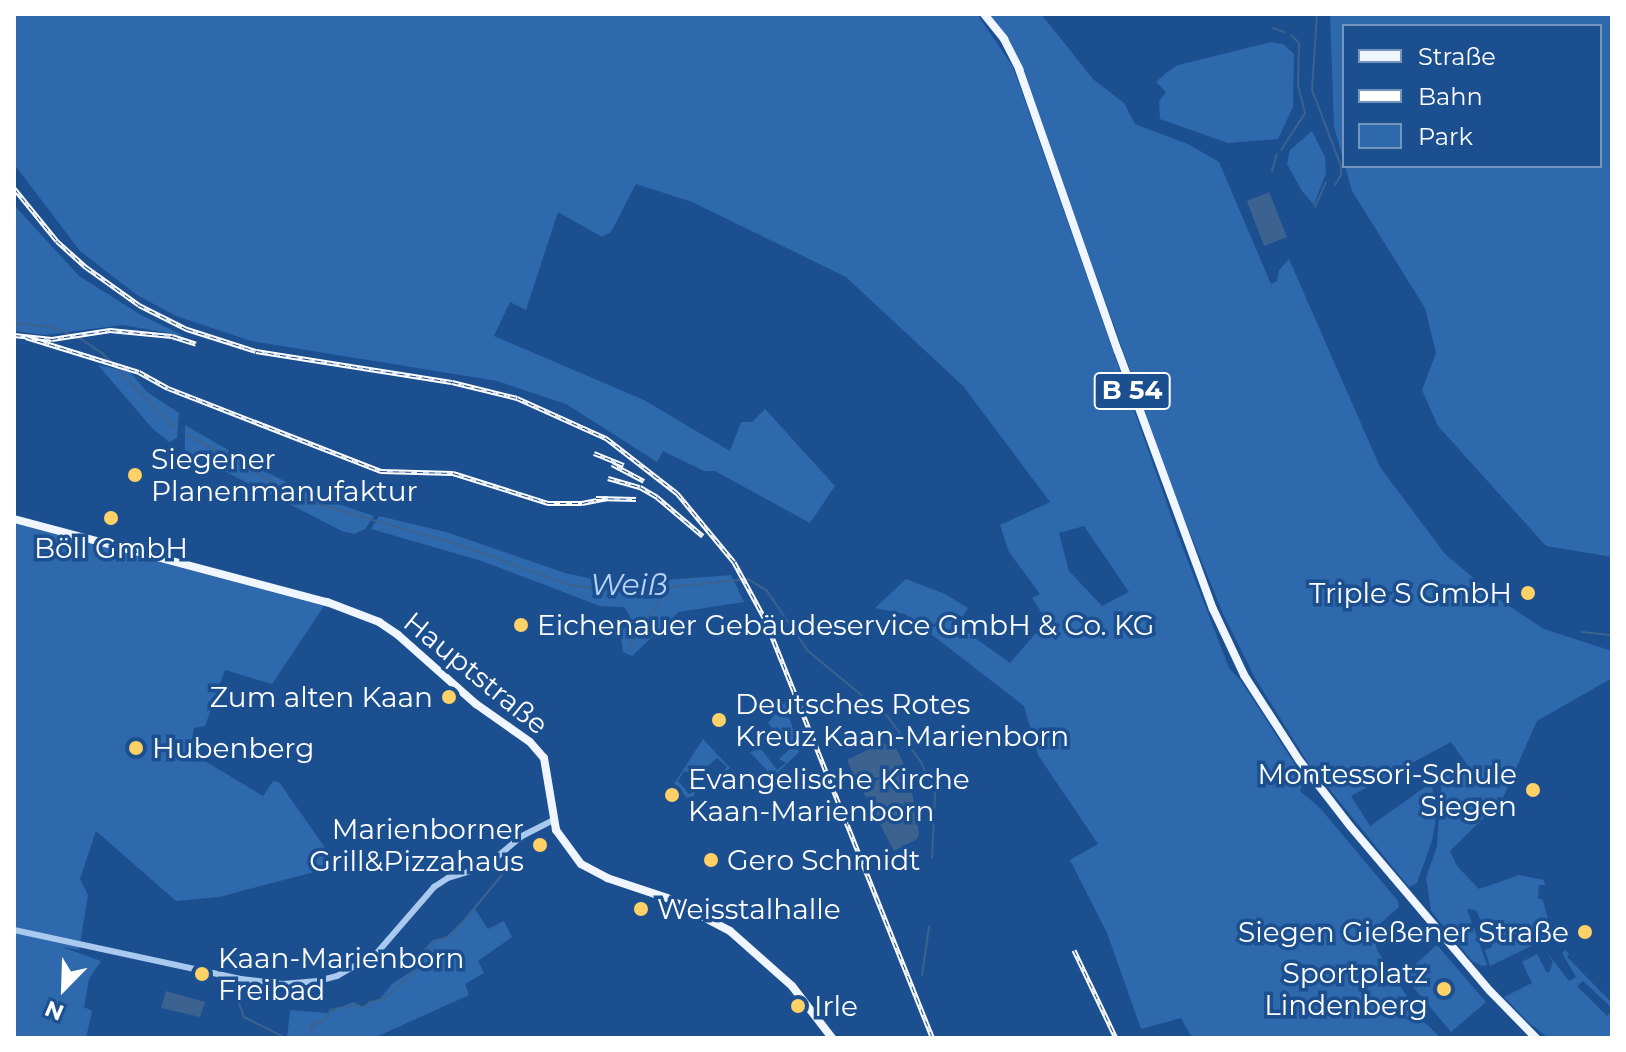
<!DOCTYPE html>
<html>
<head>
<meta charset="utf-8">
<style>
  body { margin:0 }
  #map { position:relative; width:1626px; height:1052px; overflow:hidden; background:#1b4f8f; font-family:Montserrat,sans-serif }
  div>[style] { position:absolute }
  .green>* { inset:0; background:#2e69ad }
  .water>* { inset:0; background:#3c6290 }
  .stream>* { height:2px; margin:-1px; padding:0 1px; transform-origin:1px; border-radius:1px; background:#3c6290 }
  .minor>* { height:6px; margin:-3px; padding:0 3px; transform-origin:3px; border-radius:3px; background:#a9c9ee }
  .major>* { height:8px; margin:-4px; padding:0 4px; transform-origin:4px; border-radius:4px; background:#f0f6ff }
  .rail>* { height:5px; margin-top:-2.5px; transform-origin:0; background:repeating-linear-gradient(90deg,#1b4f8f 0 6px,#fff 0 12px); box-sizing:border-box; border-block:2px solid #fff }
  .dots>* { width:22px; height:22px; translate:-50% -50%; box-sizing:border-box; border:4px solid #1b4f8f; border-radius:50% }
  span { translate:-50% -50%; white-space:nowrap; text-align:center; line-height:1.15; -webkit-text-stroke:7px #1b4f8f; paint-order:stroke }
  .shield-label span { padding:2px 6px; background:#1b4f8f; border:2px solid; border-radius:6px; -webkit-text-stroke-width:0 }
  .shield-label { font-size:26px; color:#fff; font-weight:700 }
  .poi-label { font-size:28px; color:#fff }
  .left { translate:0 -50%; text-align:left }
  .right { translate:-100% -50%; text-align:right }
  .street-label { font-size:28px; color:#fff }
  .water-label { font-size:30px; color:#b5d3f5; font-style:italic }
  .frame { position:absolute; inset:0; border:16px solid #fff; pointer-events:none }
  .legend { position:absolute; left:1342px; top:24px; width:260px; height:144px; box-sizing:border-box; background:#1b4f8f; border:2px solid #7695bc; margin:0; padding:10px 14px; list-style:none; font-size:24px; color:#fff }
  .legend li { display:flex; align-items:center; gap:16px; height:40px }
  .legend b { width:40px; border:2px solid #7695bc }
  .north { position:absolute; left:24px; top:948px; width:80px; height:80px; -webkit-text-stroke:6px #1b4f8f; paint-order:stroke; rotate:203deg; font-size:22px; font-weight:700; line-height:32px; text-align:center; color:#fff }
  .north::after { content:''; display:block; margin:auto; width:28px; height:36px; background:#fff; clip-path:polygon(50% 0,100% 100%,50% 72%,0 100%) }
</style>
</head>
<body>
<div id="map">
  <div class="green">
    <div style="clip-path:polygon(evenodd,14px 14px,977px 14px,1013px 67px,1179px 538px,1229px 668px,1241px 681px,1301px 774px,1303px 785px,1300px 791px,1320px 808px,1398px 901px,1399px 907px,1373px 930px,1377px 950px,1423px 1021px,1441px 1038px,1192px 1038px,1181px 1018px,1141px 1029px,1107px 933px,1070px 860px,1098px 844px,1038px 755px,1024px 706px,905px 614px,875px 608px,906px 579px,945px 594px,968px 608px,957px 625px,1010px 663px,1035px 634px,1050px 625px,1032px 598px,1040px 594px,1009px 552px,1000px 525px,1050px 502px,963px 386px,846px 277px,692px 202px,636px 184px,611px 232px,602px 237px,558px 212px,526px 310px,510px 302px,494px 336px,644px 400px,730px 451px,741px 422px,752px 422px,765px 409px,835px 486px,810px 523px,715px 471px,704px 471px,663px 451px,657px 462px,566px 404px,497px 381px,251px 341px,176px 316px,137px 295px,80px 251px,14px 164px,14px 14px,1084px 526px,1129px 592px,1102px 606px,1069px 571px,1059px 533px,1084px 526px)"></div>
    <div style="clip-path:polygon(989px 14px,1041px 14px,1093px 79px,1124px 103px,1135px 124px,1190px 145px,1219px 162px,1271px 284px,1277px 281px,1279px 270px,1289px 259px,1380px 467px,1445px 554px,1497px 598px,1544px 629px,1612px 651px,1612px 678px,1537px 721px,1502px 800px,1450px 851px,1457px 866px,1479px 889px,1519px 875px,1544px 880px,1545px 885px,1539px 885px,1538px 898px,1543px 900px,1551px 931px,1548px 938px,1490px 966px,1485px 950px,1492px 947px,1483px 925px,1476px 910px,1467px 909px,1487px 965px,1482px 966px,1472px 961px,1431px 911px,1426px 878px,1437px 846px,1442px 776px,1473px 773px,1451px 742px,1351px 796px,1370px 826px,1431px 783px,1437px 810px,1432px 841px,1417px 883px,1409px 887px,1308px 763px,1255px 678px,1224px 616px,1179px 506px,1027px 84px,1011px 45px)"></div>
    <div style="clip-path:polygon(1330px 14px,1612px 14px,1612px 557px,1546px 546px,1438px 426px,1422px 390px,1436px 353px,1425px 308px,1352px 191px,1345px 166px,1600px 166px,1600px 26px,1344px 26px,1344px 162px,1334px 127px)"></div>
    <div style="clip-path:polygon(1271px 42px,1283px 44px,1294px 54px,1293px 107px,1278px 139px,1228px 143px,1160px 119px,1159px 101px,1166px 92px,1156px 82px,1166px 73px,1178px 65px)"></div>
    <div style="clip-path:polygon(1312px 131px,1325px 157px,1326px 173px,1314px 205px,1302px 191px,1287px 164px,1290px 150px)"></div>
    <div style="clip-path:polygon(14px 205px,79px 276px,141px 315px,184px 336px,123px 325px,44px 335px,14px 331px)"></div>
    <div style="clip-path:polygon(98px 365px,130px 372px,147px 392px,179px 413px,177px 438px,169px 442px,152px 428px)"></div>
    <div style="clip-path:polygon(185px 425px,268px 473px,317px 497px,374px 516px,365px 529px,354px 534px,342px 531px,185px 451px)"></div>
    <div style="clip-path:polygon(379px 516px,446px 532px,565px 573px,603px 581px,625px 583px,731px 575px,744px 602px,679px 612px,632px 656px,623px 652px,620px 631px,628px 626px,630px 616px,624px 607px,600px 606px,482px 561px,371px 529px)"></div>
    <div style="clip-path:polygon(14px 523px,324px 606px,272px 684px,225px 670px,205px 726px,194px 728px,190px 752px,263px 796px,273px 781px,279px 782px,328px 852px,322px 870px,219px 897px,176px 901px,96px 831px,80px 879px,88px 895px,79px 950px,62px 947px,101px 961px,89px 979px,84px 1007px,92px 1011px,86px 1038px,14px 1038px)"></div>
    <div style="clip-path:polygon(785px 702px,799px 752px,773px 777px,750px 752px,761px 749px,777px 770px,786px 763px,779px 759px,791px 748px,777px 727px,774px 730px,768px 723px)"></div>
    <div style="clip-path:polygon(703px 739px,730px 768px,716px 781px,727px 767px,717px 758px,704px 770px,700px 766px,691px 774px,684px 771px,678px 781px,689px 794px,695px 791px,694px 796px,687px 798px,674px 784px)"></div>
    <div style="clip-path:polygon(475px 909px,488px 929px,504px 921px,512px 937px,478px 961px,484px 973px,465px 984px,469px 995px,374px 1038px,287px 1038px,290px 1010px,328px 1013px,353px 1002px,360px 1007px,380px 999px,392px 984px,412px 971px,422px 951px,433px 940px,446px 937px)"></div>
    <div style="clip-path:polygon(1437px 945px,1486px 1002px,1451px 1032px,1403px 975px)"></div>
    <div style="clip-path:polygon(1565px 950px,1569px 954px,1567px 957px,1612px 1003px,1612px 1008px,1583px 981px,1577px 986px,1607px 1016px,1612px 1011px,1612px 1038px,1549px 1038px,1529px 1023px,1504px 997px,1532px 983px,1522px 962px,1537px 954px,1547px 973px,1550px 971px,1553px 962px,1546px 951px,1569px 981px,1576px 977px,1562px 953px)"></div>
  </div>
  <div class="water">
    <div style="clip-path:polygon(1269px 192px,1287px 237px,1264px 246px,1247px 201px)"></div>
    <div style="clip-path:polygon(883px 743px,896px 748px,909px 775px,919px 834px,917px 839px,894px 851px,848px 763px,848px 759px)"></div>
    <div style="clip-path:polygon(166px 991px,205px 1002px,200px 1017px,161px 1008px)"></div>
  </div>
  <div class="stream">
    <div style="left:1317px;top:14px;width:76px;rotate:93.8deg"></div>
    <div style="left:1312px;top:90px;width:81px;rotate:69.1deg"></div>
    <div style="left:1341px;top:166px;width:9px;rotate:90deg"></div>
    <div style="left:1341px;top:175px;width:12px;rotate:121deg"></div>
    <div style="left:1273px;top:28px;width:12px;rotate:20deg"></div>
    <div style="left:1281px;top:150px;width:44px;rotate:-57deg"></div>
    <div style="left:1305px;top:113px;width:30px;rotate:-104deg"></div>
    <div style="left:1298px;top:84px;width:41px;rotate:-88.6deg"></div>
    <div style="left:1299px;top:43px;width:11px;rotate:-135deg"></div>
    <div style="left:1272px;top:171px;width:18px;rotate:-74deg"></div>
    <div style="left:1315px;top:207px;width:27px;rotate:-66deg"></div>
    <div style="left:14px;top:323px;width:37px;rotate:6deg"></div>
    <div style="left:51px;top:327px;width:32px;rotate:22deg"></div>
    <div style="left:81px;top:339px;width:27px;rotate:34deg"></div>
    <div style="left:103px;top:354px;width:103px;rotate:45.8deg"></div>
    <div style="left:187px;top:435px;width:137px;rotate:28.8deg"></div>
    <div style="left:307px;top:501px;width:159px;rotate:16deg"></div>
    <div style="left:460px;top:545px;width:117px;rotate:20deg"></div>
    <div style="left:570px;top:585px;width:51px;rotate:7.8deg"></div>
    <div style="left:621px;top:592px;width:128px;rotate:-5.8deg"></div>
    <div style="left:748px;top:579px;width:22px;rotate:32deg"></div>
    <div style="left:767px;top:591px;width:73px;rotate:55.7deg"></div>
    <div style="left:808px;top:651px;width:104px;rotate:39.5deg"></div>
    <div style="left:888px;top:717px;width:56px;rotate:53.7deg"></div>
    <div style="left:921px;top:762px;width:35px;rotate:66deg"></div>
    <div style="left:935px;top:794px;width:64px;rotate:92.7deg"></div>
    <div style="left:1582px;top:632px;width:30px;rotate:6deg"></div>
    <div style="left:627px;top:649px;width:74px;rotate:-55.5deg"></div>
    <div style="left:922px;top:975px;width:49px;rotate:-81.7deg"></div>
    <div style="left:235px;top:992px;width:27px;rotate:70deg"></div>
    <div style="left:244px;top:1017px;width:47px;rotate:26.6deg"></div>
    <div style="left:312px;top:1038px;width:11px;rotate:-95deg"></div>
    <div style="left:311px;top:1027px;width:19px;rotate:-28deg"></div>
    <div style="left:328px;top:1018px;width:8px;rotate:-76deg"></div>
    <div style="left:330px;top:1010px;width:26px;rotate:-13deg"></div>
    <div style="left:355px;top:1004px;width:9px;rotate:27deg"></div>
    <div style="left:363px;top:1008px;width:9px;rotate:-41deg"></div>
    <div style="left:370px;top:1002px;width:14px;rotate:-12deg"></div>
    <div style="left:384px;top:999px;width:40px;rotate:-42deg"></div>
    <div style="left:414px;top:972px;width:26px;rotate:-62deg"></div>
    <div style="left:426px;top:949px;width:15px;rotate:-37deg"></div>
    <div style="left:438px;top:940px;width:14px;rotate:-17deg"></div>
    <div style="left:451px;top:936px;width:87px;rotate:-50.1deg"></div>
  </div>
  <div class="minor">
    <div style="left:14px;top:930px;width:232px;rotate:12.2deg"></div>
    <div style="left:241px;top:979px;width:42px;rotate:6.8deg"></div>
    <div style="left:283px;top:984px;width:35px;rotate:-5deg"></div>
    <div style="left:318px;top:981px;width:20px;rotate:-15deg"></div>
    <div style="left:337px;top:976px;width:45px;rotate:-29.4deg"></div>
    <div style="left:376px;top:954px;width:89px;rotate:-49.1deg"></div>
    <div style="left:434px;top:887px;width:17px;rotate:-33deg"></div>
    <div style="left:448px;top:878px;width:39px;rotate:-17deg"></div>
    <div style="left:485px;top:867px;width:48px;rotate:-40deg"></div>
    <div style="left:522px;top:836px;width:35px;rotate:-27deg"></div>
  </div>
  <div class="major">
    <div style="left:984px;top:14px;width:32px;rotate:51deg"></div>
    <div style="left:1004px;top:39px;width:34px;rotate:63deg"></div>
    <div style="left:1019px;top:69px;width:299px;rotate:70.7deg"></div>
    <div style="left:1118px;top:351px;width:275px;rotate:69.8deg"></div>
    <div style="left:1213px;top:609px;width:73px;rotate:64.8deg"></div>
    <div style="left:1244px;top:675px;width:101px;rotate:57.1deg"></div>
    <div style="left:1299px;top:760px;width:83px;rotate:52.3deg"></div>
    <div style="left:1350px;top:826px;width:216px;rotate:49.7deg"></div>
    <div style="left:1490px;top:991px;width:66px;rotate:45.6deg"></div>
    <div style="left:14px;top:519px;width:324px;rotate:14.9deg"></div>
    <div style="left:327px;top:602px;width:56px;rotate:21deg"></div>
    <div style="left:379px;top:622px;width:23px;rotate:34deg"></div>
    <div style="left:398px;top:635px;width:104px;rotate:41.5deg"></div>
    <div style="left:476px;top:704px;width:66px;rotate:35.1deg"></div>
    <div style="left:530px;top:742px;width:21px;rotate:49deg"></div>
    <div style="left:544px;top:758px;width:73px;rotate:80.5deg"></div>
    <div style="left:556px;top:830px;width:42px;rotate:53.7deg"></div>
    <div style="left:581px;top:864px;width:30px;rotate:28deg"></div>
    <div style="left:607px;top:878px;width:63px;rotate:18.4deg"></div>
    <div style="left:667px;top:898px;width:71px;rotate:27.6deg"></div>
    <div style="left:730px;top:931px;width:83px;rotate:41.6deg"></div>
    <div style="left:792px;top:986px;width:66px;rotate:52.4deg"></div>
  </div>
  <div class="rail">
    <div style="left:14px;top:188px;width:68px;rotate:50.9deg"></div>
    <div style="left:57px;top:241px;width:39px;rotate:42deg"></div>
    <div style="left:86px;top:267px;width:65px;rotate:35.6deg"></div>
    <div style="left:139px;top:305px;width:54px;rotate:26.6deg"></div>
    <div style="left:187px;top:329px;width:72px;rotate:17.7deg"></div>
    <div style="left:256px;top:351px;width:198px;rotate:9deg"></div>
    <div style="left:452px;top:382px;width:67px;rotate:13.8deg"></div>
    <div style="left:517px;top:398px;width:98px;rotate:24.2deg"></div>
    <div style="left:606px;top:438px;width:90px;rotate:37.8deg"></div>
    <div style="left:677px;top:493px;width:89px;rotate:50.4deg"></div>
    <div style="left:734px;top:562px;width:65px;rotate:61.5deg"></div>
    <div style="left:765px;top:619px;width:451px;rotate:68.2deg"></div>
    <div style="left:14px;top:335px;width:38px;rotate:6deg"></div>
    <div style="left:52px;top:339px;width:59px;rotate:-8.8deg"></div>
    <div style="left:110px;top:330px;width:62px;rotate:5.5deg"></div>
    <div style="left:172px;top:336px;width:25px;rotate:18deg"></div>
    <div style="left:26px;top:337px;width:118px;rotate:17.2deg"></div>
    <div style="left:139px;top:372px;width:33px;rotate:29deg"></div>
    <div style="left:168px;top:388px;width:229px;rotate:21.3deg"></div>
    <div style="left:381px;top:471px;width:72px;rotate:1.6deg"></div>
    <div style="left:453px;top:473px;width:100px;rotate:17.5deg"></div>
    <div style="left:548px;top:503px;width:34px"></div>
    <div style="left:582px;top:503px;width:26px;rotate:-11deg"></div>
    <div style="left:594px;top:453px;width:32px;rotate:22deg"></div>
    <div style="left:612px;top:464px;width:36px;rotate:28deg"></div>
    <div style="left:608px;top:478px;width:33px;rotate:16deg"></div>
    <div style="left:640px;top:487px;width:20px;rotate:30deg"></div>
    <div style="left:657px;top:497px;width:60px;rotate:40.3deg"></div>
    <div style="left:596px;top:498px;width:40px;rotate:1.4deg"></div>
    <div style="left:1074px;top:950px;width:98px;rotate:64.5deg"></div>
  </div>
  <div class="dots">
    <div style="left:135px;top:475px;background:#ffd166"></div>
    <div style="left:111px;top:518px;background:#ffd166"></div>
    <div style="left:1528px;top:593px;background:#ffd166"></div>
    <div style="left:521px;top:625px;background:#ffd166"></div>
    <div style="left:449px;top:697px;background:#ffd166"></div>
    <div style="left:719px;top:720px;background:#ffd166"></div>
    <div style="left:136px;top:748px;background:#ffd166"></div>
    <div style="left:1533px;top:790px;background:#ffd166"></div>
    <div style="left:672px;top:795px;background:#ffd166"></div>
    <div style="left:540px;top:845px;background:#ffd166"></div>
    <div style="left:711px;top:860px;background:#ffd166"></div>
    <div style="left:641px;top:909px;background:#ffd166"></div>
    <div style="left:1585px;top:932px;background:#ffd166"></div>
    <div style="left:202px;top:974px;background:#ffd166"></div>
    <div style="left:1444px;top:989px;background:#ffd166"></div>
    <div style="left:798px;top:1006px;background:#ffd166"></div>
  </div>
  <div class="shield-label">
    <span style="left:1132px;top:391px">B 54</span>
  </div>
  <div class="poi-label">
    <span class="left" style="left:151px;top:475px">Siegener<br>Planenmanufaktur</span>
    <span style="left:111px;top:548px">Böll GmbH</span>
    <span class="right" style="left:1512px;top:593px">Triple S GmbH</span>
    <span class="left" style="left:537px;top:625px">Eichenauer Gebäudeservice GmbH &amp; Co. KG</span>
    <span class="right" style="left:433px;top:697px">Zum alten Kaan</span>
    <span class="left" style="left:735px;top:720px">Deutsches Rotes<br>Kreuz Kaan-Marienborn</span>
    <span class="left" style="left:152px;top:748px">Hubenberg</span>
    <span class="right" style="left:1517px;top:790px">Montessori-Schule<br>Siegen</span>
    <span class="left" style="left:688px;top:795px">Evangelische Kirche<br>Kaan-Marienborn</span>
    <span class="right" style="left:524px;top:845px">Marienborner<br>Grill&amp;Pizzahaus</span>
    <span class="left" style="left:727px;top:860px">Gero Schmidt</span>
    <span class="left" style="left:657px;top:909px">Weisstalhalle</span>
    <span class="right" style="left:1569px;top:932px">Siegen Gießener Straße</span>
    <span class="left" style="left:218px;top:974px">Kaan-Marienborn<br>Freibad</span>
    <span class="right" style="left:1428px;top:989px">Sportplatz<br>Lindenberg</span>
    <span class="left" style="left:814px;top:1006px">Irle</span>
  </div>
  <div class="street-label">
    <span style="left:476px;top:673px;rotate:39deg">Hauptstraße</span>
  </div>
  <div class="water-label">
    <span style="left:629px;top:585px">Weiß</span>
  </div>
  <div class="frame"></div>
  <ul class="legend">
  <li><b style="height:10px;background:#f0f6ff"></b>Straße</li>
  <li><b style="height:10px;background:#fff"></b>Bahn</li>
  <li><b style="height:22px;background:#2e69ad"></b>Park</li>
  </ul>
  <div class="north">N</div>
</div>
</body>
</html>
